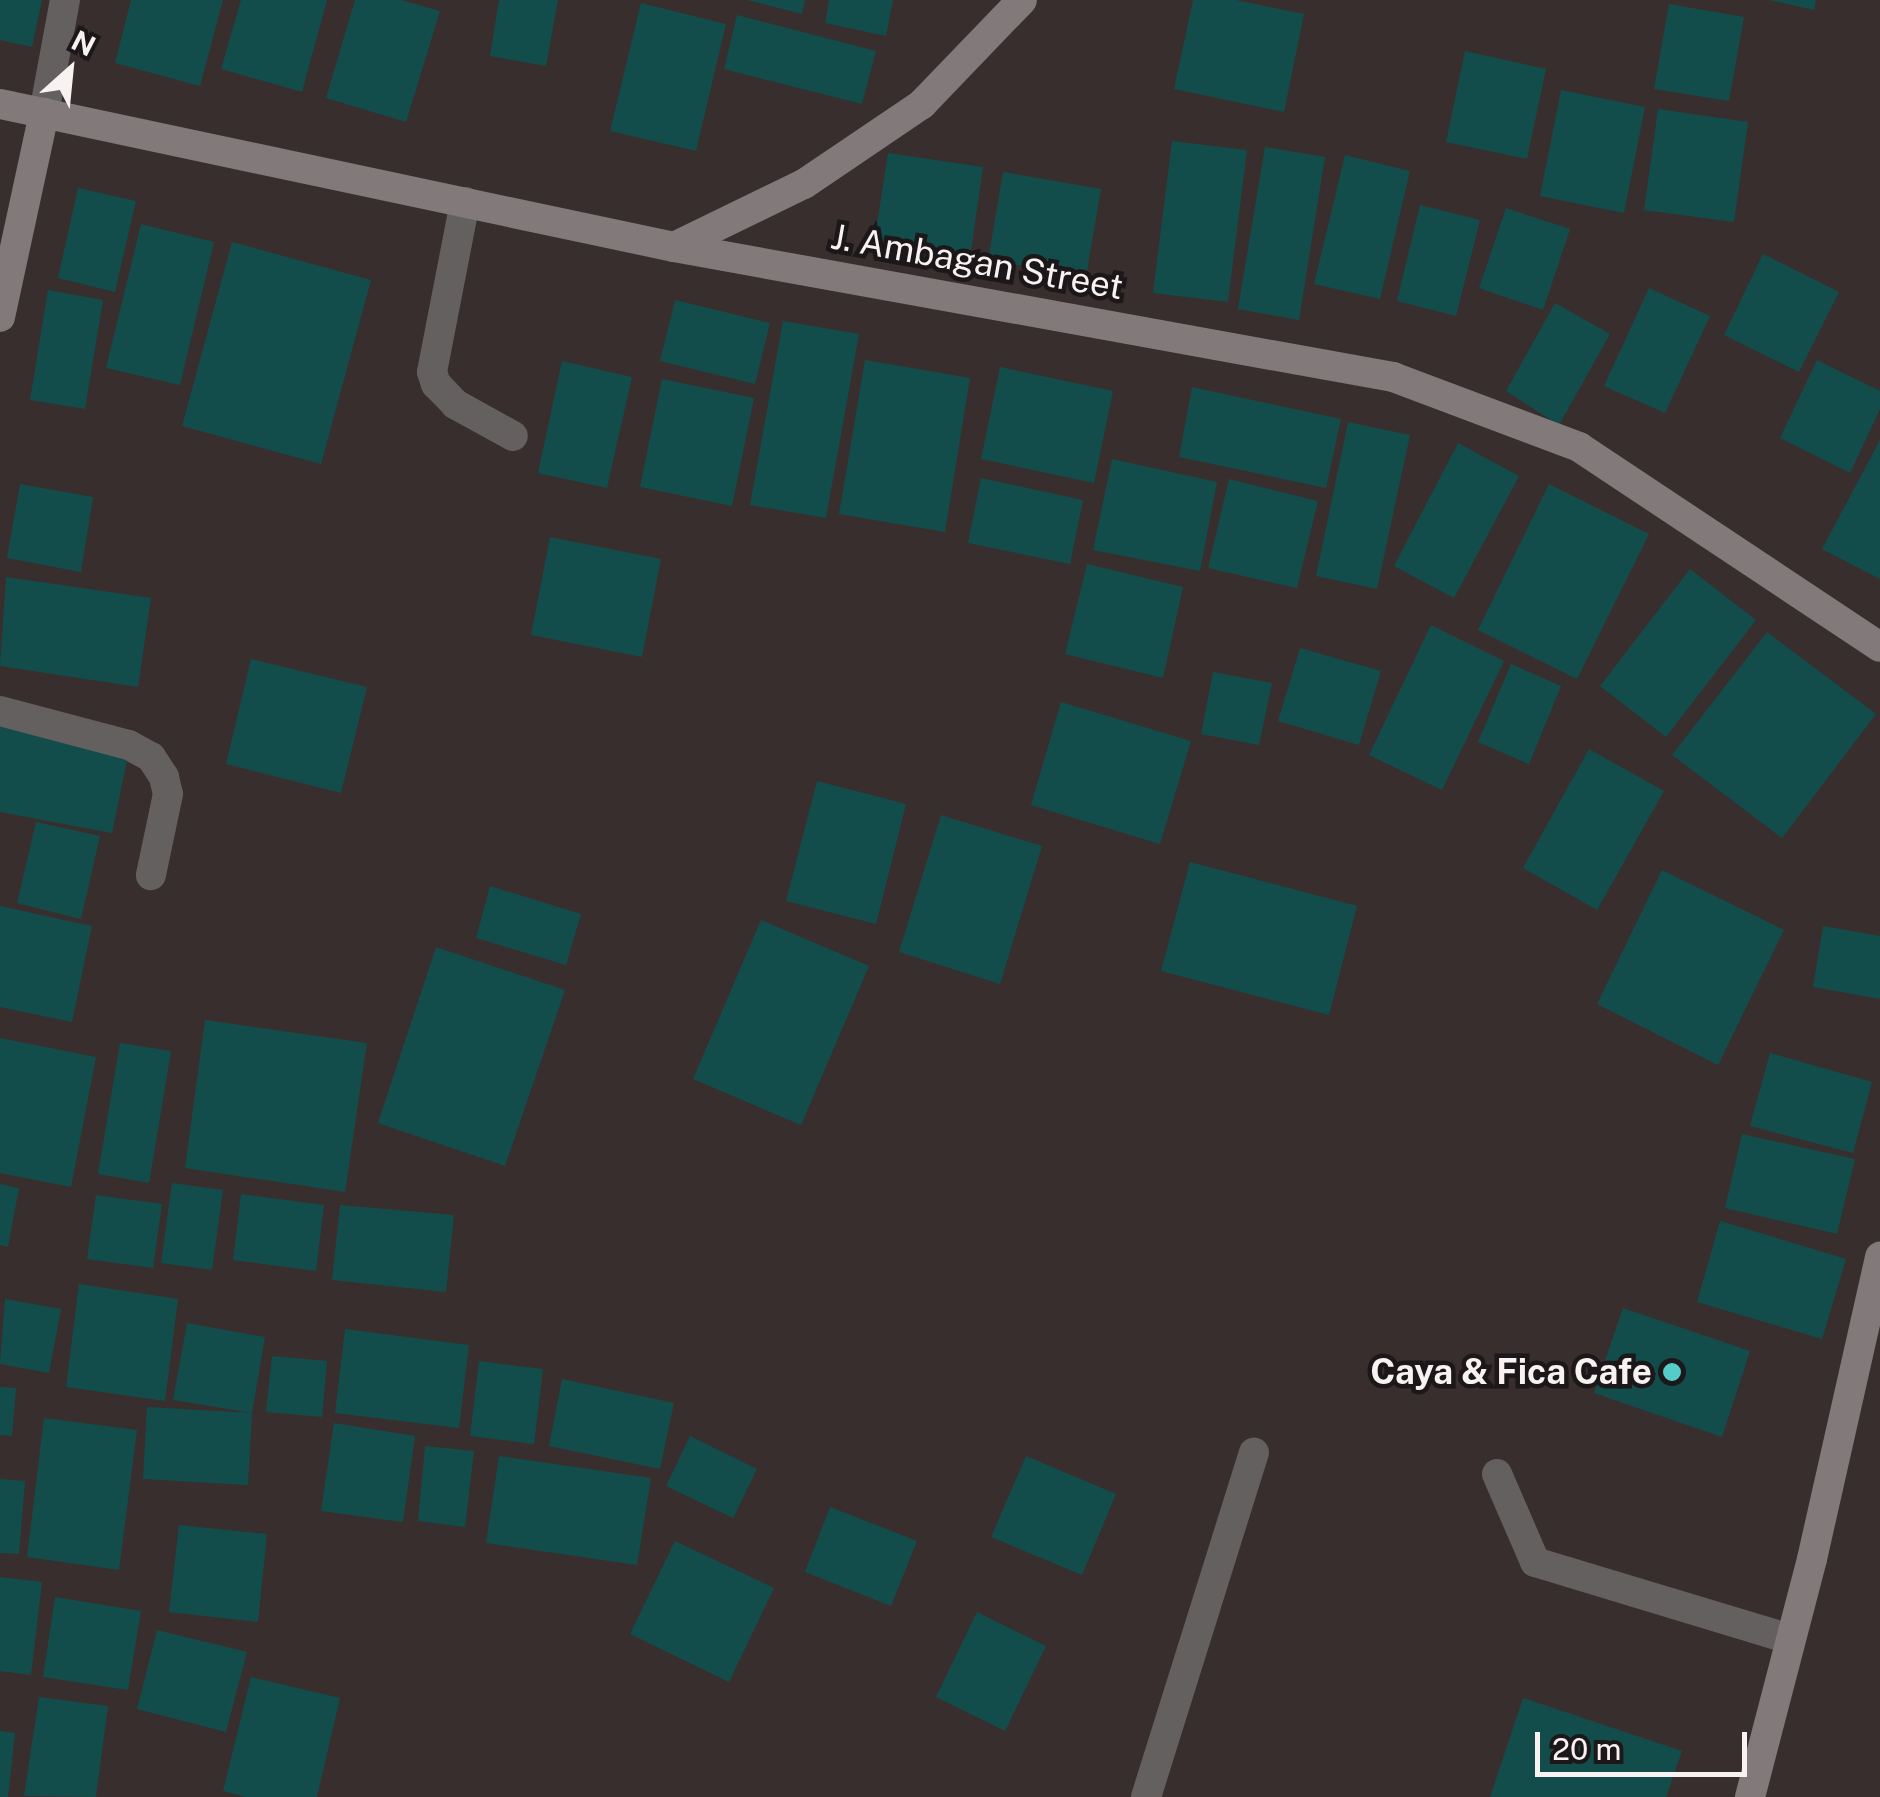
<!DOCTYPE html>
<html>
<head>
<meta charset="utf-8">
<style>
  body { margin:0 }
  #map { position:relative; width:1880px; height:1797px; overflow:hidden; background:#382e2e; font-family:"Public Sans",sans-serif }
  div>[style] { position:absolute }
  .building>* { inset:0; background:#134d4b }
  .lane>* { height:30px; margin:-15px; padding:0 15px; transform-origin:15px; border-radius:15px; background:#656060 }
  .street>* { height:30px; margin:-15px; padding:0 15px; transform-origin:15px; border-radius:15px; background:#656060 }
  .secondary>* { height:30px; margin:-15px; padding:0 15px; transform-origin:15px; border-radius:15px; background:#81797a }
  .dots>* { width:28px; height:28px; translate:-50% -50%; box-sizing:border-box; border:5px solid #1c1718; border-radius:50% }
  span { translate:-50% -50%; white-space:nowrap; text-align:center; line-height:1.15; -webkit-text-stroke:9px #1c1718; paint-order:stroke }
  .street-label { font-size:35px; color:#f9f2f3 }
  .poi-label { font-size:35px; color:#f9f2f3; font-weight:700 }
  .right { translate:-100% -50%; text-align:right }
  .north { position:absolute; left:20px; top:20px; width:100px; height:100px; -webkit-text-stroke:8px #1c1718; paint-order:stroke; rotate:27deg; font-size:28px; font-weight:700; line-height:40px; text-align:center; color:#f9f2f3 }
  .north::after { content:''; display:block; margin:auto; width:35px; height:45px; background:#f9f2f3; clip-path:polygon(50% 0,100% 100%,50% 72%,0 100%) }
  .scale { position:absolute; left:1535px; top:1732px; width:212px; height:45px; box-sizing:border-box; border:5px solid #f9f2f3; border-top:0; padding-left:12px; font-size:30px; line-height:35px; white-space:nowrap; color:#f9f2f3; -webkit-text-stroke:8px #1c1718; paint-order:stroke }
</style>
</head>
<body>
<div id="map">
  <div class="building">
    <div style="clip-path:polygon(0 0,42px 0,32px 47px,0 40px)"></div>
    <div style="clip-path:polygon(131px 0,223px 0,200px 86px,115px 63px)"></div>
    <div style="clip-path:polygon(241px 0,327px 0,302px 92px,221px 69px)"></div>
    <div style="clip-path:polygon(355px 0,401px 0,440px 11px,406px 122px,326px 98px)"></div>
    <div style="clip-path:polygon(499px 0,558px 0,546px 66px,490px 56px)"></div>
    <div style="clip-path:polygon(747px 0,805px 0,802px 14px)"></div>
    <div style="clip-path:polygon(829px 0,893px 0,886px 36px,825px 23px)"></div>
    <div style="clip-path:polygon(1193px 0,1236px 0,1304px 14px,1284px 112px,1174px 89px)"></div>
    <div style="clip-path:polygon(1769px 0,1816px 0,1814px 10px)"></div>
    <div style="clip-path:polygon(641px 3px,726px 24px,696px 151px,610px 131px)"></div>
    <div style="clip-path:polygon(1669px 4px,1744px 17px,1729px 101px,1654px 89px)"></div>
    <div style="clip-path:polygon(737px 15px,876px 51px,862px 104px,724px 69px)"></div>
    <div style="clip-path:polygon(1465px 51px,1546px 69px,1527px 159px,1446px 142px)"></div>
    <div style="clip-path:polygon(1561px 90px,1645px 107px,1624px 213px,1540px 196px)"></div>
    <div style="clip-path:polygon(1658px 109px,1748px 122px,1734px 222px,1644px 210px)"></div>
    <div style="clip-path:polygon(1172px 141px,1247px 150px,1228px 302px,1153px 293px)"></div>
    <div style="clip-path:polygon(1265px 147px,1325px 157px,1299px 320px,1238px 309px)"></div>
    <div style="clip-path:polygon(888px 153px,983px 167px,970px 258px,874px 243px)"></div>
    <div style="clip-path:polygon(1345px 155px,1410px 171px,1380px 299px,1314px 284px)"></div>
    <div style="clip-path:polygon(1003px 172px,1101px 189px,1086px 277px,988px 260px)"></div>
    <div style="clip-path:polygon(78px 188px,136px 201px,115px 292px,58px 278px)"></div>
    <div style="clip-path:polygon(1420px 205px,1480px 220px,1456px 316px,1397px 301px)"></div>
    <div style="clip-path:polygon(1506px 208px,1570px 229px,1543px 310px,1479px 288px)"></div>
    <div style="clip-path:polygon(141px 224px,214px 242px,180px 385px,106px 368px)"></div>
    <div style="clip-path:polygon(232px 242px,371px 280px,321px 464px,182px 426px)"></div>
    <div style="clip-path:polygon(1763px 254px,1839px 292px,1799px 372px,1724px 335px)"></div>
    <div style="clip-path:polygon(1649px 288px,1710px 316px,1665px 413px,1604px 386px)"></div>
    <div style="clip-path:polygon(48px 290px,103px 300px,85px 409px,30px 400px)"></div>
    <div style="clip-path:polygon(675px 300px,770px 323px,755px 384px,660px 361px)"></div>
    <div style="clip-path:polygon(1555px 303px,1610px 334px,1559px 425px,1506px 391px)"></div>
    <div style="clip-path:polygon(783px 321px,859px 334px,826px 518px,750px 505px)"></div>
    <div style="clip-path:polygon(865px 360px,970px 378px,945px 532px,839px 514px)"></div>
    <div style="clip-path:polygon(1817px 360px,1880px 391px,1880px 409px,1850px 473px,1780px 438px)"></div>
    <div style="clip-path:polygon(562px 361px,632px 377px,607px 488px,538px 473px)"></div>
    <div style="clip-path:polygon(1000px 367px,1113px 391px,1094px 483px,981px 459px)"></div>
    <div style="clip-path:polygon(662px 379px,754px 398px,732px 506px,640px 487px)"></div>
    <div style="clip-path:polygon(1192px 387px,1341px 419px,1326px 488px,1179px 457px)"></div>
    <div style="clip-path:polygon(1348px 422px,1410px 435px,1377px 589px,1316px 576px)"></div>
    <div style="clip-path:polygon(1880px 440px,1880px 579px,1822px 549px)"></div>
    <div style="clip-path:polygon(1458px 443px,1519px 476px,1454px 598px,1394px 566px)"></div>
    <div style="clip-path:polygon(1112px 459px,1217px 482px,1200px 571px,1093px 550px)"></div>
    <div style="clip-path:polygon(981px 478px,1083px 500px,1070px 564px,968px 543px)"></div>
    <div style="clip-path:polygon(1229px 479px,1318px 501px,1297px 588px,1208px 568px)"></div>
    <div style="clip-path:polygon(20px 484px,93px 497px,81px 572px,7px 558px)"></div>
    <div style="clip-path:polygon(1549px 484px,1649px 534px,1577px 679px,1478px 630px)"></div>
    <div style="clip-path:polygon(550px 537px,661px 559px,642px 657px,531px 635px)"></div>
    <div style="clip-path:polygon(1087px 564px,1183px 587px,1163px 678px,1065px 654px)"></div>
    <div style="clip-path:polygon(1690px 569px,1756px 620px,1666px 737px,1600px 686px)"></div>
    <div style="clip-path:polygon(6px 577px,151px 598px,138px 687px,0 666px)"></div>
    <div style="clip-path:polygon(1431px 625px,1504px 661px,1442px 790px,1369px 755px)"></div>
    <div style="clip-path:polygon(1767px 632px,1876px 714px,1782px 838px,1672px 755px)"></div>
    <div style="clip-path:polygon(1300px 648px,1381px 671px,1359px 745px,1278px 721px)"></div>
    <div style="clip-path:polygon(251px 659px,367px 687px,341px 793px,226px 764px)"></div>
    <div style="clip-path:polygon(1511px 664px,1561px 686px,1529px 764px,1478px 742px)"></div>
    <div style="clip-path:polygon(1213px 672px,1272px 683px,1259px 745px,1201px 734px)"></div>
    <div style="clip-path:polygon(1061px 702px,1191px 741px,1160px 844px,1031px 805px)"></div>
    <div style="clip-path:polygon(0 726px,129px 751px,112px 833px,0 812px)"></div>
    <div style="clip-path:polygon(1589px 749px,1664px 791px,1597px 910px,1523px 868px)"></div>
    <div style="clip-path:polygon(817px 781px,906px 804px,876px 924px,786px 901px)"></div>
    <div style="clip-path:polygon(941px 815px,1042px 846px,1000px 984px,899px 952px)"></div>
    <div style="clip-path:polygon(36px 822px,100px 836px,81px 919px,17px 903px)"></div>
    <div style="clip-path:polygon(1190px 862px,1357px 906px,1329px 1015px,1161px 971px)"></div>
    <div style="clip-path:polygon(1662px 870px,1784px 930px,1718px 1065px,1597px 1004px)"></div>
    <div style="clip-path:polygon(490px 886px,581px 914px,566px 965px,476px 938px)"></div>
    <div style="clip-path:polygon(0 906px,92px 926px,72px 1022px,0 1007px)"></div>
    <div style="clip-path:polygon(761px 920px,869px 966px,801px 1125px,693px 1079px)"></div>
    <div style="clip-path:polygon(1823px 926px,1880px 936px,1880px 999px,1813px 987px)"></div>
    <div style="clip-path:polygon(436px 947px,565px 990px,505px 1166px,378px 1123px)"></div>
    <div style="clip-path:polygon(205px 1020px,367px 1043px,345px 1192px,185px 1168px)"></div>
    <div style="clip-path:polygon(0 1038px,96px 1057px,71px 1187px,0 1173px)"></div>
    <div style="clip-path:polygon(120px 1043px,171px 1051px,149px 1183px,98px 1174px)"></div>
    <div style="clip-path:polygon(1770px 1053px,1872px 1082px,1853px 1153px,1750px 1126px)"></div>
    <div style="clip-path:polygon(1742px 1134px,1855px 1159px,1837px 1234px,1725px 1208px)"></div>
    <div style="clip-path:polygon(172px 1183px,223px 1190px,212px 1270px,161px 1263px)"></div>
    <div style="clip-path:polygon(0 1184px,19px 1188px,8px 1247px,0 1245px)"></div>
    <div style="clip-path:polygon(241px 1194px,324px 1205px,316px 1271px,233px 1260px)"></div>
    <div style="clip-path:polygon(96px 1195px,162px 1204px,153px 1268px,87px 1259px)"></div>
    <div style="clip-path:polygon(340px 1205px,454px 1215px,446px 1292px,332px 1280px)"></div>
    <div style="clip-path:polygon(1720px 1221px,1846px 1259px,1822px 1339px,1697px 1302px)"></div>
    <div style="clip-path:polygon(79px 1284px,178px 1299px,165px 1401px,66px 1387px)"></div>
    <div style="clip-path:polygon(5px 1299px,61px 1309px,49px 1373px,0 1364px)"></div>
    <div style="clip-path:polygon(1623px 1308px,1750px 1351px,1722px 1437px,1594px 1393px)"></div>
    <div style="clip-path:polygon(187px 1323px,265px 1337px,252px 1413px,173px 1400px)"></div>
    <div style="clip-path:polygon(345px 1329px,469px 1345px,459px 1428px,335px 1413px)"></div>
    <div style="clip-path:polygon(272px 1356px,327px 1361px,322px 1417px,266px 1412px)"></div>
    <div style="clip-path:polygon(479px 1361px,543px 1369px,534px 1444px,470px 1436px)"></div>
    <div style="clip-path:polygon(562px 1379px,674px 1403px,660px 1469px,549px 1446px)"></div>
    <div style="clip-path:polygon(0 1387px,16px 1388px,12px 1436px,0 1435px)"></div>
    <div style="clip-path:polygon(147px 1407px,252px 1413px,248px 1485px,143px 1479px)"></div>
    <div style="clip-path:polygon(44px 1418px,137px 1430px,119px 1570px,27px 1557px)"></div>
    <div style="clip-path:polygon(334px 1423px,415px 1436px,403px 1522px,321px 1511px)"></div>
    <div style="clip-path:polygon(690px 1436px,757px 1469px,733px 1518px,666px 1486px)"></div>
    <div style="clip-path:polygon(425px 1446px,474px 1451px,465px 1527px,418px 1521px)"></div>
    <div style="clip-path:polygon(499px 1456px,651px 1478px,637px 1565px,486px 1543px)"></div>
    <div style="clip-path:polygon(1026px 1456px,1116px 1494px,1082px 1575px,991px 1537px)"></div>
    <div style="clip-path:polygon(0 1479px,25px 1481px,19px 1554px,0 1553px)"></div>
    <div style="clip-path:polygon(830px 1507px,917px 1541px,891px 1606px,805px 1572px)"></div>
    <div style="clip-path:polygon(179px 1525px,267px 1534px,258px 1622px,169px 1612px)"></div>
    <div style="clip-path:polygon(675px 1541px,774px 1588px,729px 1682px,630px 1634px)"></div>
    <div style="clip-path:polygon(0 1577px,42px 1582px,31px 1675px,0 1671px)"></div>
    <div style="clip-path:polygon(55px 1597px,141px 1611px,128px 1690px,43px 1677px)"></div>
    <div style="clip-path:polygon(977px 1612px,1046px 1646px,1005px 1731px,936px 1697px)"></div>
    <div style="clip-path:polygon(157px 1630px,247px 1652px,226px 1732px,137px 1709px)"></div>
    <div style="clip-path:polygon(251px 1677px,340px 1698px,317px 1797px,246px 1797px,223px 1791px)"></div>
    <div style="clip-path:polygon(39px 1697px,108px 1706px,96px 1797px,24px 1796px)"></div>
    <div style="clip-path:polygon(1523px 1698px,1682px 1751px,1666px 1797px,1490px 1797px)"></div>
    <div style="clip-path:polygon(0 1731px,15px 1733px,8px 1797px,0 1797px)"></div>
  </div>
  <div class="lane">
    <div style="left:465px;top:202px;width:173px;rotate:101deg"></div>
    <div style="left:432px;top:372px;width:13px;rotate:72deg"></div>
    <div style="left:436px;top:384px;width:28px;rotate:46deg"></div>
    <div style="left:455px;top:404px;width:66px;rotate:28.9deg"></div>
    <div style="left:1497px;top:1474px;width:96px;rotate:66.6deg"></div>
    <div style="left:1535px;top:1562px;width:266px;rotate:16.8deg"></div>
    <div style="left:1146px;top:1797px;width:361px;rotate:-72.6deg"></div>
  </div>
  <div class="street">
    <div style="left:44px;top:113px;width:115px;rotate:-79.5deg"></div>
    <div style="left:0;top:711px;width:133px;rotate:14.8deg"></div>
    <div style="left:129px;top:745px;width:25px;rotate:29deg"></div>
    <div style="left:151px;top:757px;width:24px;rotate:57deg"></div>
    <div style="left:164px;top:777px;width:17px;rotate:77deg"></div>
    <div style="left:168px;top:794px;width:83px;rotate:101.9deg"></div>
  </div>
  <div class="secondary">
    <div style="left:0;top:104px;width:689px;rotate:11.98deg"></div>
    <div style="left:674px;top:247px;width:731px;rotate:10.25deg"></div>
    <div style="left:1393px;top:377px;width:199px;rotate:20.6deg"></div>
    <div style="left:1579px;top:447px;width:361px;rotate:33.6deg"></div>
    <div style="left:674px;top:247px;width:144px;rotate:-25.9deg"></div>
    <div style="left:804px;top:184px;width:143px;rotate:-34.1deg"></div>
    <div style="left:922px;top:104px;width:144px;rotate:-46.1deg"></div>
    <div style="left:0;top:317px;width:209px;rotate:-77.8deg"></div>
    <div style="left:1750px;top:1797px;width:246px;rotate:-75.4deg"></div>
    <div style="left:1812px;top:1559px;width:310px;rotate:-77.3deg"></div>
  </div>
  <div class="dots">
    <div style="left:1672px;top:1372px;background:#54cdc8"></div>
  </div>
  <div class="street-label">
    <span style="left:977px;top:262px;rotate:10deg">J. Ambagan Street</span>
  </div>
  <div class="poi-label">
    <span class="right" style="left:1652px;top:1372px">Caya &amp; Fica Cafe</span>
  </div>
  <div class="north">N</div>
  <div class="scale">20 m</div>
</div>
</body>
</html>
